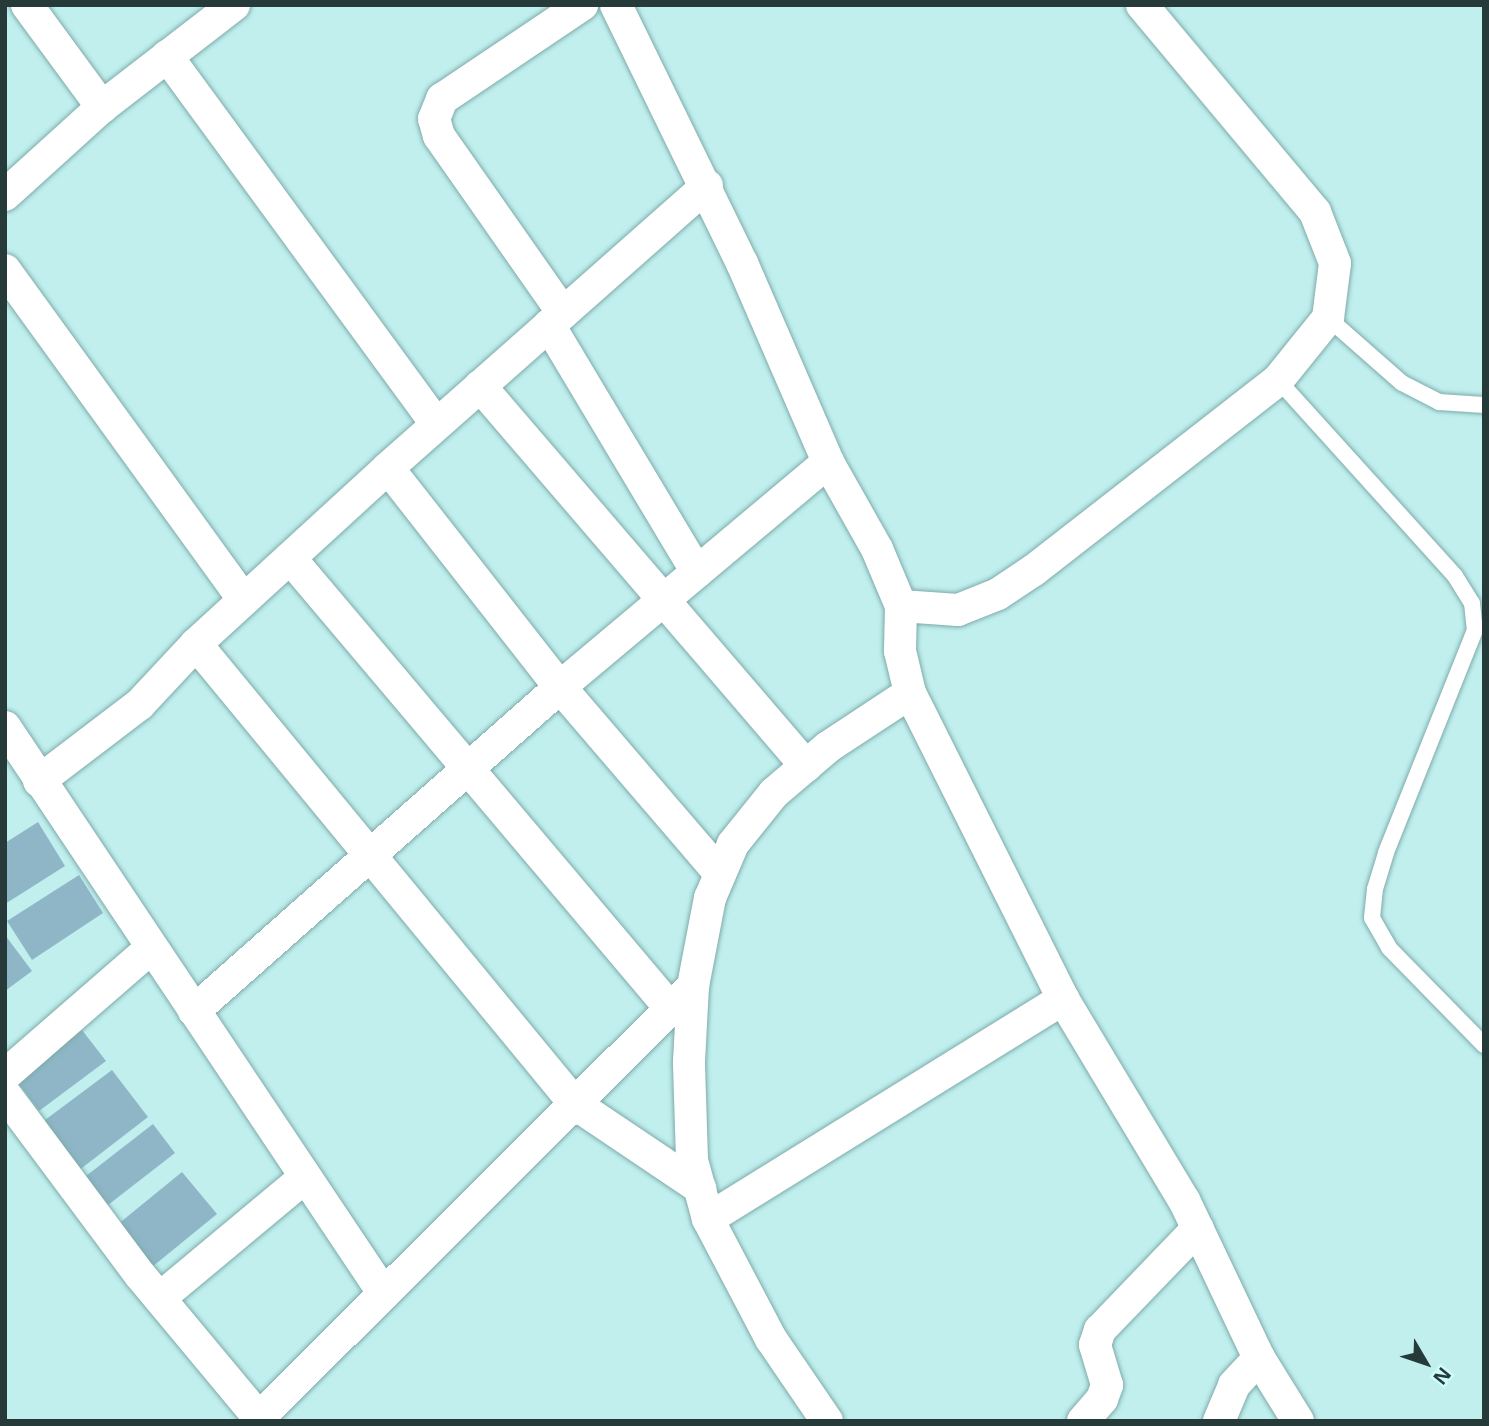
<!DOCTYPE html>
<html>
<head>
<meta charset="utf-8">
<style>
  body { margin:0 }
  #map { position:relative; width:1489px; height:1426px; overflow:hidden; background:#c0efee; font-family:"Open Sans",sans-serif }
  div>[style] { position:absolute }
  .building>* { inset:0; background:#8fb6c6 }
  .roads { filter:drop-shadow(0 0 2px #7eabaa) drop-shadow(0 0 2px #7eabaa) }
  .service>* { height:16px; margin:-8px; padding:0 8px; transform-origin:8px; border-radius:8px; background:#fff }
  .minor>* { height:32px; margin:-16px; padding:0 16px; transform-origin:16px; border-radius:16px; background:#fff }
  span { translate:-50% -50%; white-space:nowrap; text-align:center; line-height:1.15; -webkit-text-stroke:6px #cdfcfc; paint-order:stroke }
  .frame { position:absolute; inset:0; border:7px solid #273a3a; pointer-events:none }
  .north { position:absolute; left:1391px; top:1328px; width:70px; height:70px; -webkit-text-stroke:5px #cdfcfc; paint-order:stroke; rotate:129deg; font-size:19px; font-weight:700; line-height:28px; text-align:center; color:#273a3a }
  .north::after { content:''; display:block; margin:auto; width:24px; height:32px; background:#273a3a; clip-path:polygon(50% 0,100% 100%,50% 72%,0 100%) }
</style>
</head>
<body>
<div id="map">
  <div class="building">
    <div style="clip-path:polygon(38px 822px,65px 866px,5px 904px,5px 843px)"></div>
    <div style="clip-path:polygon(79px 875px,103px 913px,32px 960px,7px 921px)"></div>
    <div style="clip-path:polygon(5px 935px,32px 971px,5px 991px)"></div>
    <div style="clip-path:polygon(82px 1030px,106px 1061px,39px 1111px,16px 1080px)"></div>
    <div style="clip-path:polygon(112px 1070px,148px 1117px,78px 1171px,41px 1123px)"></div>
    <div style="clip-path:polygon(153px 1124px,175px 1153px,108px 1205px,86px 1176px)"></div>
    <div style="clip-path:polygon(182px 1172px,217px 1214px,152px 1267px,117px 1225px)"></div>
  </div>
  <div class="roads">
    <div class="service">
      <div style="left:1328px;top:318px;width:98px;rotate:41.3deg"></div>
      <div style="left:1402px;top:383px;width:42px;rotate:27.2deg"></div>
      <div style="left:1439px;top:402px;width:45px;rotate:3.8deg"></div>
      <div style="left:1278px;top:380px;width:264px;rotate:47.9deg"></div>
      <div style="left:1455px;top:576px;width:32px;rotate:58deg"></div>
      <div style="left:1472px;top:603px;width:27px;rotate:84deg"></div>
      <div style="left:1475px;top:630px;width:240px;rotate:111.8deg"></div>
      <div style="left:1386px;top:853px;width:38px;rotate:107deg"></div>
      <div style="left:1375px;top:889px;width:29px;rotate:96deg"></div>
      <div style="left:1372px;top:918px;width:34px;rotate:60deg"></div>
      <div style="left:1389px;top:948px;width:136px;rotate:45.6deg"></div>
    </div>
    <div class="minor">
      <div style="left:27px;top:5px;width:127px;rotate:53.7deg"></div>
      <div style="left:616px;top:5px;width:287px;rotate:64deg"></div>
      <div style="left:742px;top:263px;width:217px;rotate:66.6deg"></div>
      <div style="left:828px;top:462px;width:100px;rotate:60.6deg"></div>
      <div style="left:877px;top:549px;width:62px;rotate:67.2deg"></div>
      <div style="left:901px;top:606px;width:45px;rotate:91.3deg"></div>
      <div style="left:900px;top:651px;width:43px;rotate:76.6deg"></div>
      <div style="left:910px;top:693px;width:342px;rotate:63.4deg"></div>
      <div style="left:1063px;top:999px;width:235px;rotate:59deg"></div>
      <div style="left:1184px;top:1200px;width:175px;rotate:64.6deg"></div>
      <div style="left:1259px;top:1358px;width:74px;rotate:58.2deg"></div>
      <div style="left:167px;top:56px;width:456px;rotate:53.8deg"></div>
      <div style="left:5px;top:195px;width:131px;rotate:-42.2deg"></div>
      <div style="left:102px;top:107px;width:167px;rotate:-37.7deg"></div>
      <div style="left:5px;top:270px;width:407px;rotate:54.1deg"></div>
      <div style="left:563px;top:313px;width:216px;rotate:-125deg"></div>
      <div style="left:439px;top:136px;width:18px;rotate:-106deg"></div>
      <div style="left:434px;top:119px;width:22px;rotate:-68deg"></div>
      <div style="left:442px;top:99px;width:169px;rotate:-33.9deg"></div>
      <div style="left:549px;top:325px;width:288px;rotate:59.1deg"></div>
      <div style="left:480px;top:386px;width:501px;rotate:49.37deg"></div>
      <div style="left:388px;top:468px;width:278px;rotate:51.9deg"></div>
      <div style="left:560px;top:687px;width:246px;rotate:49.4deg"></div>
      <div style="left:290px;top:558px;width:590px;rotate:49.81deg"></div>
      <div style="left:901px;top:606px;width:57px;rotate:4deg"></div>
      <div style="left:958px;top:610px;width:43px;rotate:-21.8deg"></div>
      <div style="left:998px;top:594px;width:43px;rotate:-33.7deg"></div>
      <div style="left:1034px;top:570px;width:309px;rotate:-37.9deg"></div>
      <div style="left:1278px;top:380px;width:80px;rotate:-51.1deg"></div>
      <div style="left:1328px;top:318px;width:55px;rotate:-82.7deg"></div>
      <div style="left:1335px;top:263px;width:55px;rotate:-111.4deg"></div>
      <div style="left:1315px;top:212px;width:270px;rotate:-129.9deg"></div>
      <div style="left:196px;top:644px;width:596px;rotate:50.51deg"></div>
      <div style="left:575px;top:1104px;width:151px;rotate:33.9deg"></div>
      <div style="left:5px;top:727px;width:682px;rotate:56.24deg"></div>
      <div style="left:39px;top:781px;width:127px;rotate:-37.3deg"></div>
      <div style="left:140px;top:704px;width:82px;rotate:-47deg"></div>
      <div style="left:196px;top:644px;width:260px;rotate:-42.5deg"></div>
      <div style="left:388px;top:468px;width:426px;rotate:-41.5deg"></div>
      <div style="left:194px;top:1011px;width:489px;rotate:-41.5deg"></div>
      <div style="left:560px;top:687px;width:350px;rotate:-40deg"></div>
      <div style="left:5px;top:1075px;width:194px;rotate:-41deg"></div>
      <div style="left:5px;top:1094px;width:226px;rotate:53.3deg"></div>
      <div style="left:140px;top:1275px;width:186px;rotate:50.2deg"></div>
      <div style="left:708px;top:1219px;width:418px;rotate:-31.8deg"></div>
      <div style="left:160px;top:1298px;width:189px;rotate:-39.8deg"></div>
      <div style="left:256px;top:1421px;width:617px;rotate:-44.87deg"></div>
      <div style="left:827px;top:1421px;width:99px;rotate:-124.3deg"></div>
      <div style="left:771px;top:1339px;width:136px;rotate:-117.7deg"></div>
      <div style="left:708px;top:1219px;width:61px;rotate:-105.2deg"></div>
      <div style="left:692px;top:1160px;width:98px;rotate:-91.8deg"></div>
      <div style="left:689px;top:1062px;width:76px;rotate:-87deg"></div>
      <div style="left:693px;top:986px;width:90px;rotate:-79.1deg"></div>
      <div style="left:710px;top:898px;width:59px;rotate:-66.9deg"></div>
      <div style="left:733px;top:844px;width:65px;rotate:-51.2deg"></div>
      <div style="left:774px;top:793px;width:71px;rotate:-40.4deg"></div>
      <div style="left:828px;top:747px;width:98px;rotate:-33.4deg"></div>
      <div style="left:1083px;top:1421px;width:29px;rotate:-49deg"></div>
      <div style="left:1102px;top:1399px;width:15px;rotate:-70deg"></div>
      <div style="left:1107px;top:1385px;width:42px;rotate:-106.7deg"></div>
      <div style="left:1095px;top:1345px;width:16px;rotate:-72deg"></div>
      <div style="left:1100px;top:1330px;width:141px;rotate:-46.1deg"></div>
      <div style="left:1219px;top:1421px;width:39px;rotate:-67deg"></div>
      <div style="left:1234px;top:1385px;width:37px;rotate:-47deg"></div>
    </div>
  </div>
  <div class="frame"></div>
  <div class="north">N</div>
</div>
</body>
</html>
